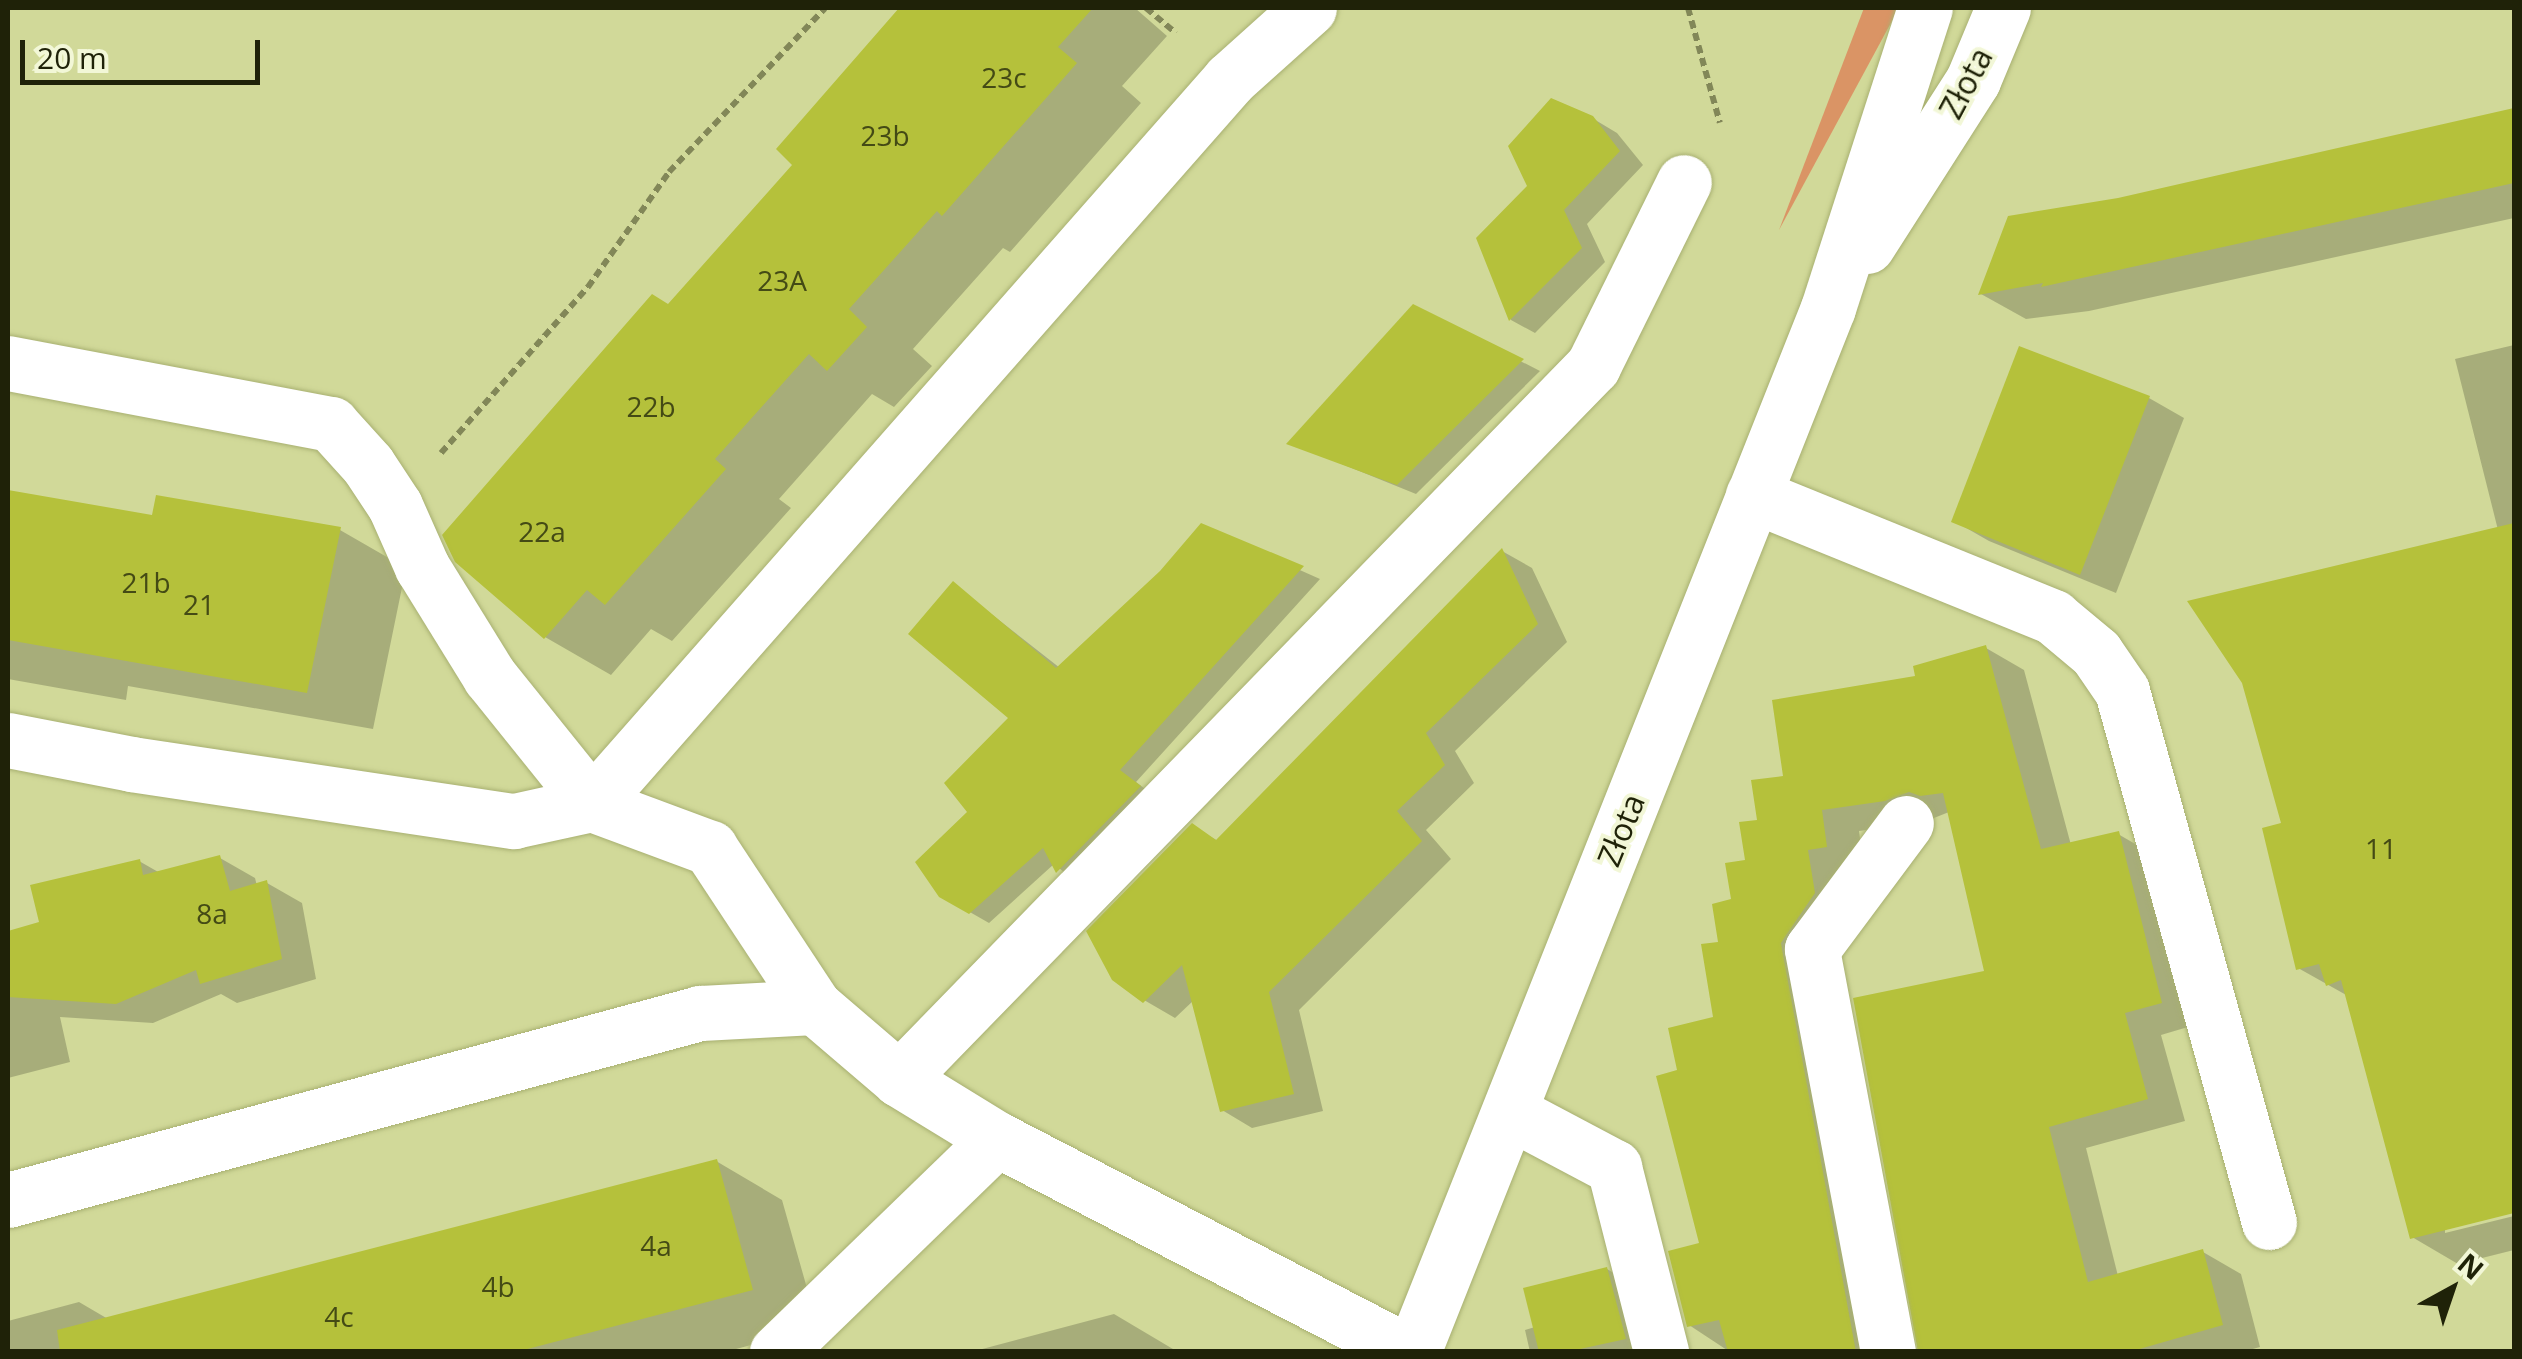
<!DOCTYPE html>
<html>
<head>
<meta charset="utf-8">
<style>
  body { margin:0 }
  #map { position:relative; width:2522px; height:1359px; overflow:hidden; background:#d1d999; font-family:"Open Sans",sans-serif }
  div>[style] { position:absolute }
  .green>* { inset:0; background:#da9465 }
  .shadow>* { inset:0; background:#0003 }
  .building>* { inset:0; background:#b5c13b }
  .path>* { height:6px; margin-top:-3px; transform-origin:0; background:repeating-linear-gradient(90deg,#828758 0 8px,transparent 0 13px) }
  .roads { filter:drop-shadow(0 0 2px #a8b071) drop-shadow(0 0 2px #a8b071) }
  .minor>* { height:55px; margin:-27.5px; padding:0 27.5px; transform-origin:27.5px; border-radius:27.5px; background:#fff }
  span { translate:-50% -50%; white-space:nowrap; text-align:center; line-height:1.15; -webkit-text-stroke:8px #f2f7d7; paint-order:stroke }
  .number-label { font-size:28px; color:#444a15 }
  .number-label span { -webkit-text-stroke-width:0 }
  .street-label { font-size:32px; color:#1f2208 }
  .frame { position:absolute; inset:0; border:10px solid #1f2208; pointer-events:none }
  .north { position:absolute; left:2402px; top:1239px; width:100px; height:100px; -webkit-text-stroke:8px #f2f7d7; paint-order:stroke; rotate:40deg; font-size:28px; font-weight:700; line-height:40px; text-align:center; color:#1f2208 }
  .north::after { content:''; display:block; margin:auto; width:35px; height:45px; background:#1f2208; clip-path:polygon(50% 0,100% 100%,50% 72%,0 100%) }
  .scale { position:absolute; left:20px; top:40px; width:240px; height:45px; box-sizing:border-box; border:5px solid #1f2208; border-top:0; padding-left:12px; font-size:30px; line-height:35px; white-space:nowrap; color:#1f2208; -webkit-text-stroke:8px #f2f7d7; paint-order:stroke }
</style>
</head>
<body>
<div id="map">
  <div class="green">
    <div style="clip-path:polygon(1864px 8px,1899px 8px,1779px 230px)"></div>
  </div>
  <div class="shadow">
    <div style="clip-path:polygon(902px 8px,1135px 8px,1167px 36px,1122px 86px,1141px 103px,1010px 252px,1003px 248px,913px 349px,932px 366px,894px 407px,872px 394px,779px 499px,791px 508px,672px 641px,651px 629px,611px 675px,545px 637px,669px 306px,796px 165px,779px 149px)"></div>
    <div style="clip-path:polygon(2514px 111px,2514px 218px,2089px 311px,2026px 319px,1981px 294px,2118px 201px)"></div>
    <div style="clip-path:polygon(1592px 118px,1617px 133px,1643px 165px,1587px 224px,1605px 262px,1535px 333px,1511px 320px,1479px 239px)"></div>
    <div style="clip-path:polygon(1414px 307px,1540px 371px,1416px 494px,1290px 443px)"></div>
    <div style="clip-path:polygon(2514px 345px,2514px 1211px,2445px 1228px,2445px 1233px,2514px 1216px,2514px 1250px,2458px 1264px,2412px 1237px,2348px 996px,2298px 968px,2284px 825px,2498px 530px,2455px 359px)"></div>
    <div style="clip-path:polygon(2149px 398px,2184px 418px,2116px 593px,1989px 541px,1954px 521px)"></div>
    <div style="clip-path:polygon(8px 492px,155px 518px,340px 530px,406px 568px,373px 729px,128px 686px,126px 700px,8px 679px)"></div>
    <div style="clip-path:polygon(1201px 526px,1320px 579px,1136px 782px,1157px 798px,1075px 881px,1054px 864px,989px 923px,940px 895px,1012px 718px,953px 584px,1060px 668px,1162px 572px)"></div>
    <div style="clip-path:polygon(1502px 551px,1532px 568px,1567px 642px,1455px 751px,1474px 783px,1426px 830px,1451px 859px,1299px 1010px,1323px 1111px,1252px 1128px,1222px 1110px,1194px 1000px,1175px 1018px,1144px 1000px,1192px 826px,1218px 841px)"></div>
    <div style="clip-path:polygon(1986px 648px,2024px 670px,2071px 845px,2118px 834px,2156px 856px,2198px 1024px,2161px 1035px,2185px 1121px,2086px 1148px,2118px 1276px,2203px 1252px,2241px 1274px,2260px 1347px,2242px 1352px,1921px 1352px,1987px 972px,1949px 812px,1924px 822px,1859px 831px,1864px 868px,1824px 953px,1889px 1352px,1730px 1352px,1689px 1325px,1702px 1245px,1680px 1072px,1716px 1019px,1721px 944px,1760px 822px,1786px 778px,1918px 678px)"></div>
    <div style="clip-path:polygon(220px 858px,255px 878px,257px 886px,267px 883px,302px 903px,316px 979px,237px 1003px,221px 994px,153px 1023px,60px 1017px,70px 1062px,8px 1078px,8px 933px,42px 924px,139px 861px,160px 873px)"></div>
    <div style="clip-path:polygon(716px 1161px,782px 1200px,818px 1327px,725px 1352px,8px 1352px,8px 1321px,79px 1302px,108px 1319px)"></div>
    <div style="clip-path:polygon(1607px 1269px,1646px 1292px,1662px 1352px,1530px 1352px,1525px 1330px,1535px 1327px)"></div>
    <div style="clip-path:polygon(1114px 1314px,1178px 1352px,971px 1352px)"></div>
  </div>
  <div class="building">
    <div style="clip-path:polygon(899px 8px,1093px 8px,1058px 47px,1077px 63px,942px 216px,937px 211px,849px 309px,867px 327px,827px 371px,809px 354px,715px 459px,726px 469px,605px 605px,587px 590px,544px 639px,455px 562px,442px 535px,652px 294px,668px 304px,792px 165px,776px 149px)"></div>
    <div style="clip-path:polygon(1551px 98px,1593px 116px,1620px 151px,1564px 210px,1582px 248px,1509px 321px,1476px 238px,1527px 186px,1508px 146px)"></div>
    <div style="clip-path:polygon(2514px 108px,2514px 183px,2041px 287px,2043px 283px,1978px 295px,2008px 216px,2118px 198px)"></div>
    <div style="clip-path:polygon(1413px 304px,1524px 359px,1397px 485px,1286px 444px)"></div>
    <div style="clip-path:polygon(2019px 346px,2150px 396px,2080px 575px,1951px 522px)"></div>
    <div style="clip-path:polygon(8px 490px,152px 515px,156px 495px,341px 527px,307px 693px,8px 640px)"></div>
    <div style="clip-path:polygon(1201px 523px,1304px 566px,1120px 770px,1141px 786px,1056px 873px,1043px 848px,969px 914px,939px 897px,915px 862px,967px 812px,944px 783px,1008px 718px,908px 634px,953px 581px,1056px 668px,1160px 571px)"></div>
    <div style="clip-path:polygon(2514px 523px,2514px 1213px,2410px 1239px,2341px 980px,2326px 986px,2319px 964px,2296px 970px,2262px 828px,2281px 823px,2242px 683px,2187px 601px)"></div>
    <div style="clip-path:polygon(1502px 548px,1538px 624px,1426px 733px,1445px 765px,1397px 811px,1422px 841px,1269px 992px,1294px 1094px,1220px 1112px,1182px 965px,1143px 1003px,1112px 980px,1086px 931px,1192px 823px,1216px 840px)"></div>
    <div style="clip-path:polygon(1986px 645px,2041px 849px,2119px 831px,2162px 1003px,2125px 1013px,2148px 1099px,2049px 1127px,2088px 1282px,2203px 1249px,2223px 1325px,2129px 1352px,1918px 1352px,1853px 998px,1984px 971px,1943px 793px,1920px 796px,1909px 792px,1885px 801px,1822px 810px,1827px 847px,1808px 850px,1815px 893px,1781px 943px,1856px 1352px,1728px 1352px,1719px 1320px,1687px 1327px,1668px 1251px,1699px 1243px,1656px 1076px,1677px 1070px,1668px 1028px,1713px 1017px,1701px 944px,1718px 942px,1712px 904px,1731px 899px,1725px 863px,1745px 860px,1739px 822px,1757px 820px,1751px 780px,1783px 776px,1772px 700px,1915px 676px,1913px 666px)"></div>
    <div style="clip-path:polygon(220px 855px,230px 891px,267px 880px,282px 959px,200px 984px,196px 970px,116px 1004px,8px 997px,8px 931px,39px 922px,30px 885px,140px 859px,143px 875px)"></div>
    <div style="clip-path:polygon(717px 1159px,753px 1290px,516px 1352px,60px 1352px,57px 1330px)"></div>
    <div style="clip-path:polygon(1607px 1267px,1626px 1339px,1566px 1352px,1539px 1352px,1523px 1288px)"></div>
  </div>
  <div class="path">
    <div style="left:1146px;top:8px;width:39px;rotate:40deg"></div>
    <div style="left:1688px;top:8px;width:119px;rotate:74.5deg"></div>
    <div style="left:441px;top:453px;width:222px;rotate:-48.5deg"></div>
    <div style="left:588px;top:287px;width:141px;rotate:-54.8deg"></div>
    <div style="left:669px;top:172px;width:226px;rotate:-46.4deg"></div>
  </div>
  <div class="roads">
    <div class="minor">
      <div style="left:1867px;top:246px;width:197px;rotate:-57.4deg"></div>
      <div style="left:1973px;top:80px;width:78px;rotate:-67.4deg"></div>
      <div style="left:8px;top:363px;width:329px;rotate:10.7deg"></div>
      <div style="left:331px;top:424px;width:55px;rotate:47.9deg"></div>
      <div style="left:368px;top:465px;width:49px;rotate:56.6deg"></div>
      <div style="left:395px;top:506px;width:67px;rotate:66.1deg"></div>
      <div style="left:422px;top:567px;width:129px;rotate:58.3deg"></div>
      <div style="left:490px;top:677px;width:163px;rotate:51.2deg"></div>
      <div style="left:592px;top:804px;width:126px;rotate:20.4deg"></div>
      <div style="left:710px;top:848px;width:191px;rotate:56.6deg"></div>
      <div style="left:815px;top:1007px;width:111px;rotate:40.6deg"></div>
      <div style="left:899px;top:1079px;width:115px;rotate:31.5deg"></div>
      <div style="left:997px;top:1139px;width:463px;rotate:27.4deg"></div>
      <div style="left:1753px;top:495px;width:324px;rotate:22.1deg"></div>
      <div style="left:2053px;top:617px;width:56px;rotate:39.9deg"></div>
      <div style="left:2096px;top:653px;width:46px;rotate:55.6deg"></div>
      <div style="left:2122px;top:691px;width:551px;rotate:74.53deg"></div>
      <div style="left:8px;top:740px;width:125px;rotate:11deg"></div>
      <div style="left:131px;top:764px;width:387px;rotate:8.5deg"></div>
      <div style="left:514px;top:821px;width:80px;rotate:-12.3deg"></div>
      <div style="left:592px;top:804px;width:966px;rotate:-48.65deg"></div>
      <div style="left:1230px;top:79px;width:106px;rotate:-41.9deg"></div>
      <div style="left:899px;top:1079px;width:995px;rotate:-45.77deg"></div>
      <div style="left:1593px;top:366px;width:205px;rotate:-63.7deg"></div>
      <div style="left:1510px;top:1112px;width:118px;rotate:27.9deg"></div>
      <div style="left:1614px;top:1167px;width:191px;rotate:75.7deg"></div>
      <div style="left:8px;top:1200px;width:717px;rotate:-15.12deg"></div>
      <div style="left:700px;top:1013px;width:115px;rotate:-3deg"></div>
      <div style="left:777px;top:1352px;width:306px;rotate:-44.1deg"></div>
      <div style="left:1413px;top:1352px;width:1123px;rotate:-68.32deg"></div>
      <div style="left:1828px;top:308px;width:315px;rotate:-72.1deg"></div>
      <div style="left:1888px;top:1352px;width:410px;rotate:-100.7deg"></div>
      <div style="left:1812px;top:949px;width:157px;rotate:-53.3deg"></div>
    </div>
  </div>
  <div class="number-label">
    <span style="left:1004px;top:77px">23c</span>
    <span style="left:885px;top:135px">23b</span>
    <span style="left:782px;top:280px">23A</span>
    <span style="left:651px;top:406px">22b</span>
    <span style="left:542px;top:531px">22a</span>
    <span style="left:146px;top:582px">21b</span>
    <span style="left:199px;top:604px">21</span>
    <span style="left:2381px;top:848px">11</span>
    <span style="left:212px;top:913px">8a</span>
    <span style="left:656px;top:1245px">4a</span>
    <span style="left:498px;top:1286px">4b</span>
    <span style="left:339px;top:1316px">4c</span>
  </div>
  <div class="street-label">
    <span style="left:1966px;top:83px;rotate:-62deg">Złota</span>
    <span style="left:1621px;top:830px;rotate:-68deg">Złota</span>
  </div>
  <div class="frame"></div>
  <div class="north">N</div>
  <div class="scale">20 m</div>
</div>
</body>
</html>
